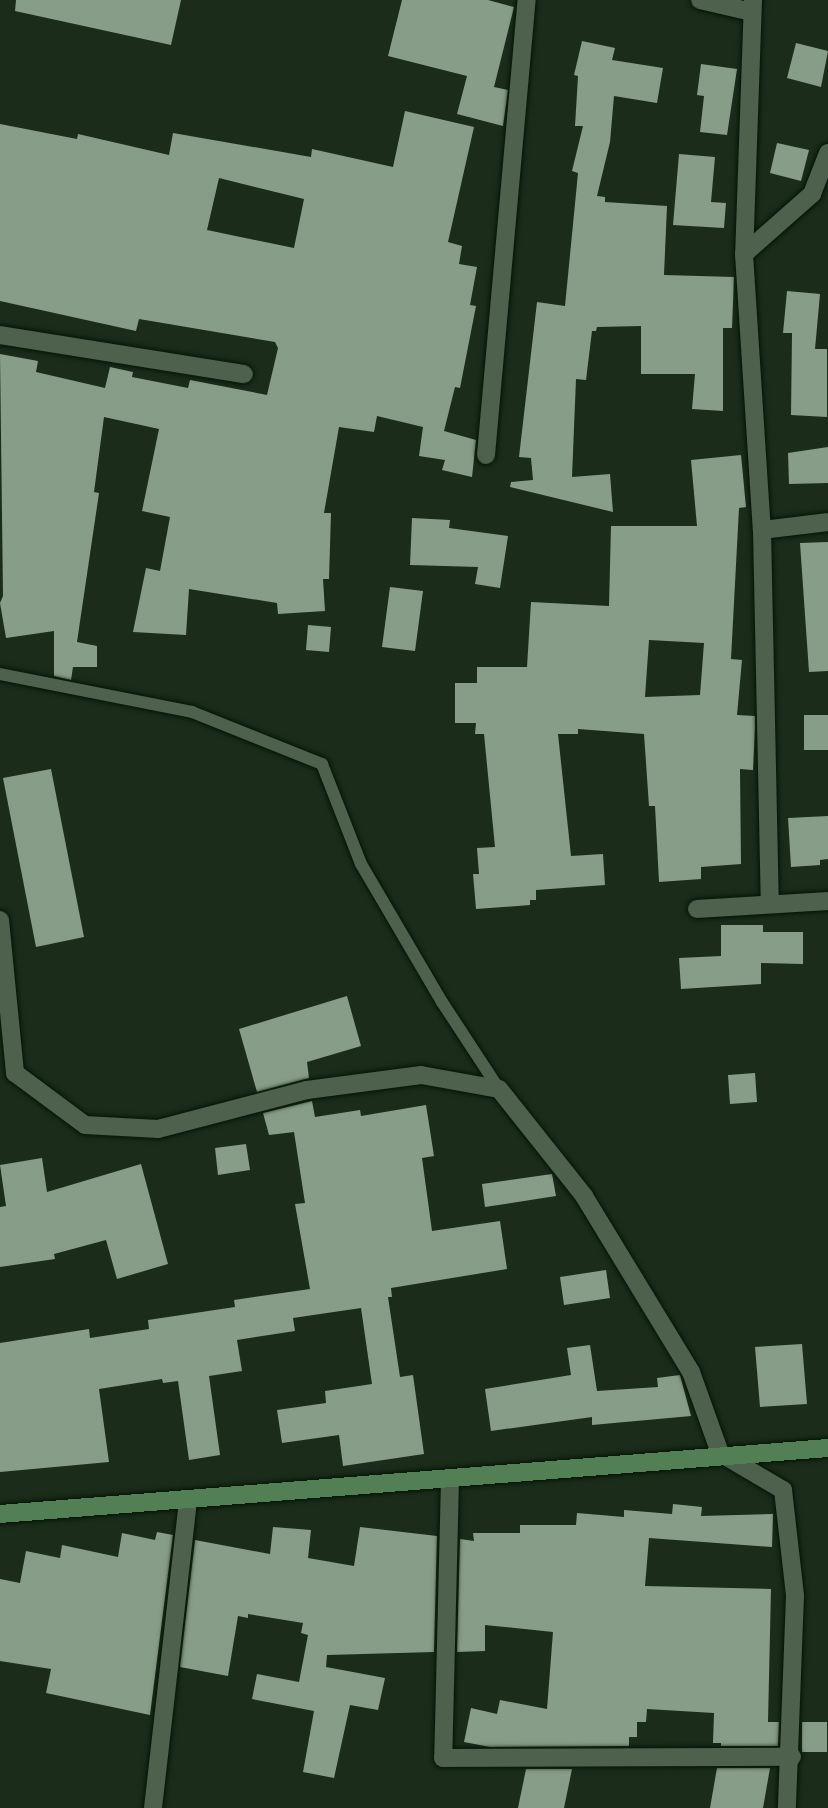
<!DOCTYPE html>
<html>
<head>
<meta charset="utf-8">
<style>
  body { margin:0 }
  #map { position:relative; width:828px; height:1808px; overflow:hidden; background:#1b2c1b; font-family:"Fira Sans",sans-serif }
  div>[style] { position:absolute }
  .building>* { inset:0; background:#889d88 }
  .roads { filter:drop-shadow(0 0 2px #051405) drop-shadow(0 0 2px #051405) }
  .lane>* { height:12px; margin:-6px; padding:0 6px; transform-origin:6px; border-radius:6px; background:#4d614d }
  .street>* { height:18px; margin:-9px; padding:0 9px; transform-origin:9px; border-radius:9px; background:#4d614d }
  .secondary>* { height:18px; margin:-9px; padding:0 9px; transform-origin:9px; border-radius:9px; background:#527f54 }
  span { translate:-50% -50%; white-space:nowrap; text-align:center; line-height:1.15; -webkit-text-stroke:6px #112312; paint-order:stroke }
</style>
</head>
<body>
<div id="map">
  <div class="building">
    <div style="clip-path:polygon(16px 0,181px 0,171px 45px,15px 11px)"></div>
    <div style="clip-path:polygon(402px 0,488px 0,514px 7px,494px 87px,508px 90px,503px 126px,457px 114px,467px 76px,388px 56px)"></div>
    <div style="clip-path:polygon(582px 41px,615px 48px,612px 60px,663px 68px,657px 103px,614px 96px,610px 142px,597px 196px,605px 197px,605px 202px,667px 206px,664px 275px,734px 277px,732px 328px,723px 328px,723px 411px,692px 409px,695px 374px,641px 374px,641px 326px,597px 327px,596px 331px,592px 331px,586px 380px,576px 379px,572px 477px,610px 474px,613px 512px,510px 487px,511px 482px,533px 480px,531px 458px,519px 457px,537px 302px,565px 306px,578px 173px,572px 171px,583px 126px,575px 126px,578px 76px,574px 75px)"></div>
    <div style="clip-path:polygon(796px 43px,828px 51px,821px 87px,787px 78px)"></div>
    <div style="clip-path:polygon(701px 64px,737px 69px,727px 135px,700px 132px,704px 96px,697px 95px)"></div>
    <div style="clip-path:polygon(evenodd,405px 111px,474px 127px,448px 242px,462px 246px,459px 264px,477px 267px,470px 305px,476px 306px,460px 388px,455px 387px,444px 431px,476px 440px,472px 477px,442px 470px,445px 460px,419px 456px,423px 427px,377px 416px,374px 432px,339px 427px,324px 513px,331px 513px,329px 579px,323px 579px,325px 611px,278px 614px,277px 603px,189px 589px,186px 635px,133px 632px,146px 568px,160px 571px,170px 517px,142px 511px,159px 429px,104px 417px,94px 492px,99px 493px,77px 642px,97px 646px,97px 667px,73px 667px,71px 680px,54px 676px,54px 631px,6px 638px,0 603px,3px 596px,0 354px,38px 361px,36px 372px,105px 388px,110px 367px,133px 372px,132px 377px,188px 388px,190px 380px,267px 395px,278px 348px,275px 342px,139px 319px,136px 331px,0 301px,0 124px,77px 139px,78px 134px,169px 155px,173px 133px,311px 157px,312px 149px,393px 167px,405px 111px,219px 178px,304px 199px,294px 248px,207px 230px,219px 178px)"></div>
    <div style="clip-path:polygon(777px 143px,809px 150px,801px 181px,770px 173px)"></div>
    <div style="clip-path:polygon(679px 154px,715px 157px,711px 202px,726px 203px,724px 228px,673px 225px)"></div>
    <div style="clip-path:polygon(787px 291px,820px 294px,815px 349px,827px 349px,827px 417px,791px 415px,792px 333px,783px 333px)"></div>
    <div style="clip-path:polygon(828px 447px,828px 483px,789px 484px,788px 453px)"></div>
    <div style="clip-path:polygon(evenodd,741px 455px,746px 507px,739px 508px,731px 659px,742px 660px,737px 715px,755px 716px,755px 728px,753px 770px,740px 769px,741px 864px,701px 867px,701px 879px,659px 882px,655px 806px,649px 806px,644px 734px,578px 729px,578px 734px,558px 734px,571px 856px,603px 854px,605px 885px,536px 890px,536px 900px,530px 900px,530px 905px,476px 909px,473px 874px,479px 874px,477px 848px,495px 847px,484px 734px,475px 734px,476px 723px,455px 723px,455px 683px,477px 683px,477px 667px,527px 667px,531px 602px,609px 606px,611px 526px,697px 526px,691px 460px,741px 455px,649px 640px,704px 643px,700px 695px,645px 697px,649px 640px)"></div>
    <div style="clip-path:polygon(412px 518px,450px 520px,449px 528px,508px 536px,500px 588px,475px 584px,478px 567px,410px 565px)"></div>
    <div style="clip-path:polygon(828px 542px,828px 671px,809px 672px,800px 543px)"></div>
    <div style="clip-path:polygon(390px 587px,423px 591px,415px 651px,382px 647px)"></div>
    <div style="clip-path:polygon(308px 625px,331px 627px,329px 652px,306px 650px)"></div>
    <div style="clip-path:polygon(804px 715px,828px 715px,828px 750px,804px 750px)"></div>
    <div style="clip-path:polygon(51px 769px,84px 937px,36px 947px,3px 778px)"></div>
    <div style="clip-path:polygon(828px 816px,828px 859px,820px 860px,820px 865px,791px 867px,788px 818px)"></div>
    <div style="clip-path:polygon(721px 925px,763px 925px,763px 932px,803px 932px,803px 964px,761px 963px,761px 984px,681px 989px,679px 958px,721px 956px)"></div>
    <div style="clip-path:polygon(347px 996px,361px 1046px,307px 1062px,309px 1078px,257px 1092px,239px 1029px)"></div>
    <div style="clip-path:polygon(755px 1073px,757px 1102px,730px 1104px,728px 1075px)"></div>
    <div style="clip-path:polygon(312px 1101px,315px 1117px,360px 1110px,361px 1116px,426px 1105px,434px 1156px,422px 1158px,432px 1231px,500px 1221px,507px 1269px,391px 1288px,392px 1297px,388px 1297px,400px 1377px,413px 1375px,424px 1454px,343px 1466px,339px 1435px,282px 1443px,277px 1410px,326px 1403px,325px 1391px,372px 1384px,361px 1308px,293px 1318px,295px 1331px,237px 1340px,242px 1371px,209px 1376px,220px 1455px,189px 1460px,178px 1381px,163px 1383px,162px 1379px,99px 1389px,109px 1462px,0 1472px,0 1343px,89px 1329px,90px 1338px,149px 1329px,148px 1320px,235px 1307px,234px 1300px,310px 1289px,295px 1204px,305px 1203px,294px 1132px,269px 1135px,263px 1113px)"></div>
    <div style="clip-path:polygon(246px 1144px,250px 1170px,218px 1175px,215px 1148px)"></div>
    <div style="clip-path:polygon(42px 1158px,47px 1192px,141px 1164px,168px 1264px,117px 1279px,106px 1240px,54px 1254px,55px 1259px,0 1267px,0 1207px,6px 1206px,0 1165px)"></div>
    <div style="clip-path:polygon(552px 1174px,556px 1196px,485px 1207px,482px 1184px)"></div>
    <div style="clip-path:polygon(606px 1270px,610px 1298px,564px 1305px,560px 1277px)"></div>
    <div style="clip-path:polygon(802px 1344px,807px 1404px,760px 1407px,755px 1347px)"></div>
    <div style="clip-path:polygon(590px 1345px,597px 1391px,658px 1387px,657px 1378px,680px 1375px,691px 1416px,592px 1425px,592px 1417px,491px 1431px,485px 1389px,571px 1375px,567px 1348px)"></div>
    <div style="clip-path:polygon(673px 1504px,702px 1507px,701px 1516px,773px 1514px,772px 1547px,649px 1538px,645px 1586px,771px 1589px,768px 1722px,779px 1722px,778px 1746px,721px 1746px,721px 1743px,713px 1743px,714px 1713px,647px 1709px,646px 1722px,637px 1722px,637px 1737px,629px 1737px,629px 1746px,490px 1747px,464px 1742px,471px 1708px,497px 1714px,500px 1700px,547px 1709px,553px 1632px,485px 1625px,485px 1651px,457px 1652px,460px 1539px,474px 1541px,473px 1533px,520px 1533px,520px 1525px,576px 1525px,577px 1513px,624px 1517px,624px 1510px,672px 1514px)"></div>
    <div style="clip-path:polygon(273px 1527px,311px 1530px,308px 1558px,354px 1566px,360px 1527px,437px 1536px,434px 1652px,327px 1655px,326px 1667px,385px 1678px,378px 1710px,350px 1705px,334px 1778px,303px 1772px,314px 1711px,252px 1699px,257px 1674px,299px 1682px,308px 1635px,301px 1633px,303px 1623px,248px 1614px,248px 1618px,238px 1616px,228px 1676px,180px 1667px,195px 1540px,270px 1554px)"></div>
    <div style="clip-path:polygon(157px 1532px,173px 1535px,150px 1715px,46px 1693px,51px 1669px,0 1661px,0 1579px,20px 1583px,26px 1551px,60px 1558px,62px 1545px,118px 1557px,122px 1533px,155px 1540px)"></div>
    <div style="clip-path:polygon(802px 1722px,827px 1722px,827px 1752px,802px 1752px)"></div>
    <div style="clip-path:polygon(717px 1768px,770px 1768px,763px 1808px,710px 1808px)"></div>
    <div style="clip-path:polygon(526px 1769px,572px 1769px,564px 1808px,518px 1808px)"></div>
  </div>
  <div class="roads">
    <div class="lane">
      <div style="left:0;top:674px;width:196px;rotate:11.2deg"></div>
      <div style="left:192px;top:712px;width:140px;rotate:21.8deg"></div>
      <div style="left:322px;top:764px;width:107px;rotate:68.7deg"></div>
      <div style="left:361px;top:864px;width:160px;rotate:59.6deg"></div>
      <div style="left:442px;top:1002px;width:104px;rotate:56.8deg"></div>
    </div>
    <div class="street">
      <div style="left:700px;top:0;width:53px;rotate:13deg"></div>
      <div style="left:753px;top:0;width:254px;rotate:92deg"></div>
      <div style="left:744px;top:254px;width:277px;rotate:86.3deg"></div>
      <div style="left:762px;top:530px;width:374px;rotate:88.8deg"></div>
      <div style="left:744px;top:254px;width:91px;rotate:-41.4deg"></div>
      <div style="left:812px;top:194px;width:44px;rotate:-68.7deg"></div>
      <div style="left:0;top:335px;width:247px;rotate:9.1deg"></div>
      <div style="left:486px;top:455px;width:457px;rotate:-84.9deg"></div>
      <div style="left:762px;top:530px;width:66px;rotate:-6.9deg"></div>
      <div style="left:697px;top:909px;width:131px;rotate:-3.5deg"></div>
      <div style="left:0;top:920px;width:154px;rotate:84.4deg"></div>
      <div style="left:15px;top:1073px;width:87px;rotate:36.6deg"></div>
      <div style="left:85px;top:1125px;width:73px;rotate:3.1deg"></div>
      <div style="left:158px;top:1129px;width:154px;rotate:-14.7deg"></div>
      <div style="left:307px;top:1090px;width:115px;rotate:-7.5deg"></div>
      <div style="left:421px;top:1075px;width:79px;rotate:10.2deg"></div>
      <div style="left:499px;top:1089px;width:137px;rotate:51.5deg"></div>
      <div style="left:584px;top:1196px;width:206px;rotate:58.7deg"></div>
      <div style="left:691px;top:1372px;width:86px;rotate:70.3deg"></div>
      <div style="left:720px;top:1453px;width:73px;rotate:30.4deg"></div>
      <div style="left:783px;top:1490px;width:107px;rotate:83.5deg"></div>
      <div style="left:795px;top:1596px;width:212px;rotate:92.2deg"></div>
      <div style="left:450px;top:1480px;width:278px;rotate:91.4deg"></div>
      <div style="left:443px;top:1758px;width:349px;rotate:-0.2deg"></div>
      <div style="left:153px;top:1808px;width:310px;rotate:-83.5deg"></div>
    </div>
    <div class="secondary">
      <div style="left:0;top:1514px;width:831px;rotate:-4.56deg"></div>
    </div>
  </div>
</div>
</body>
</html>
